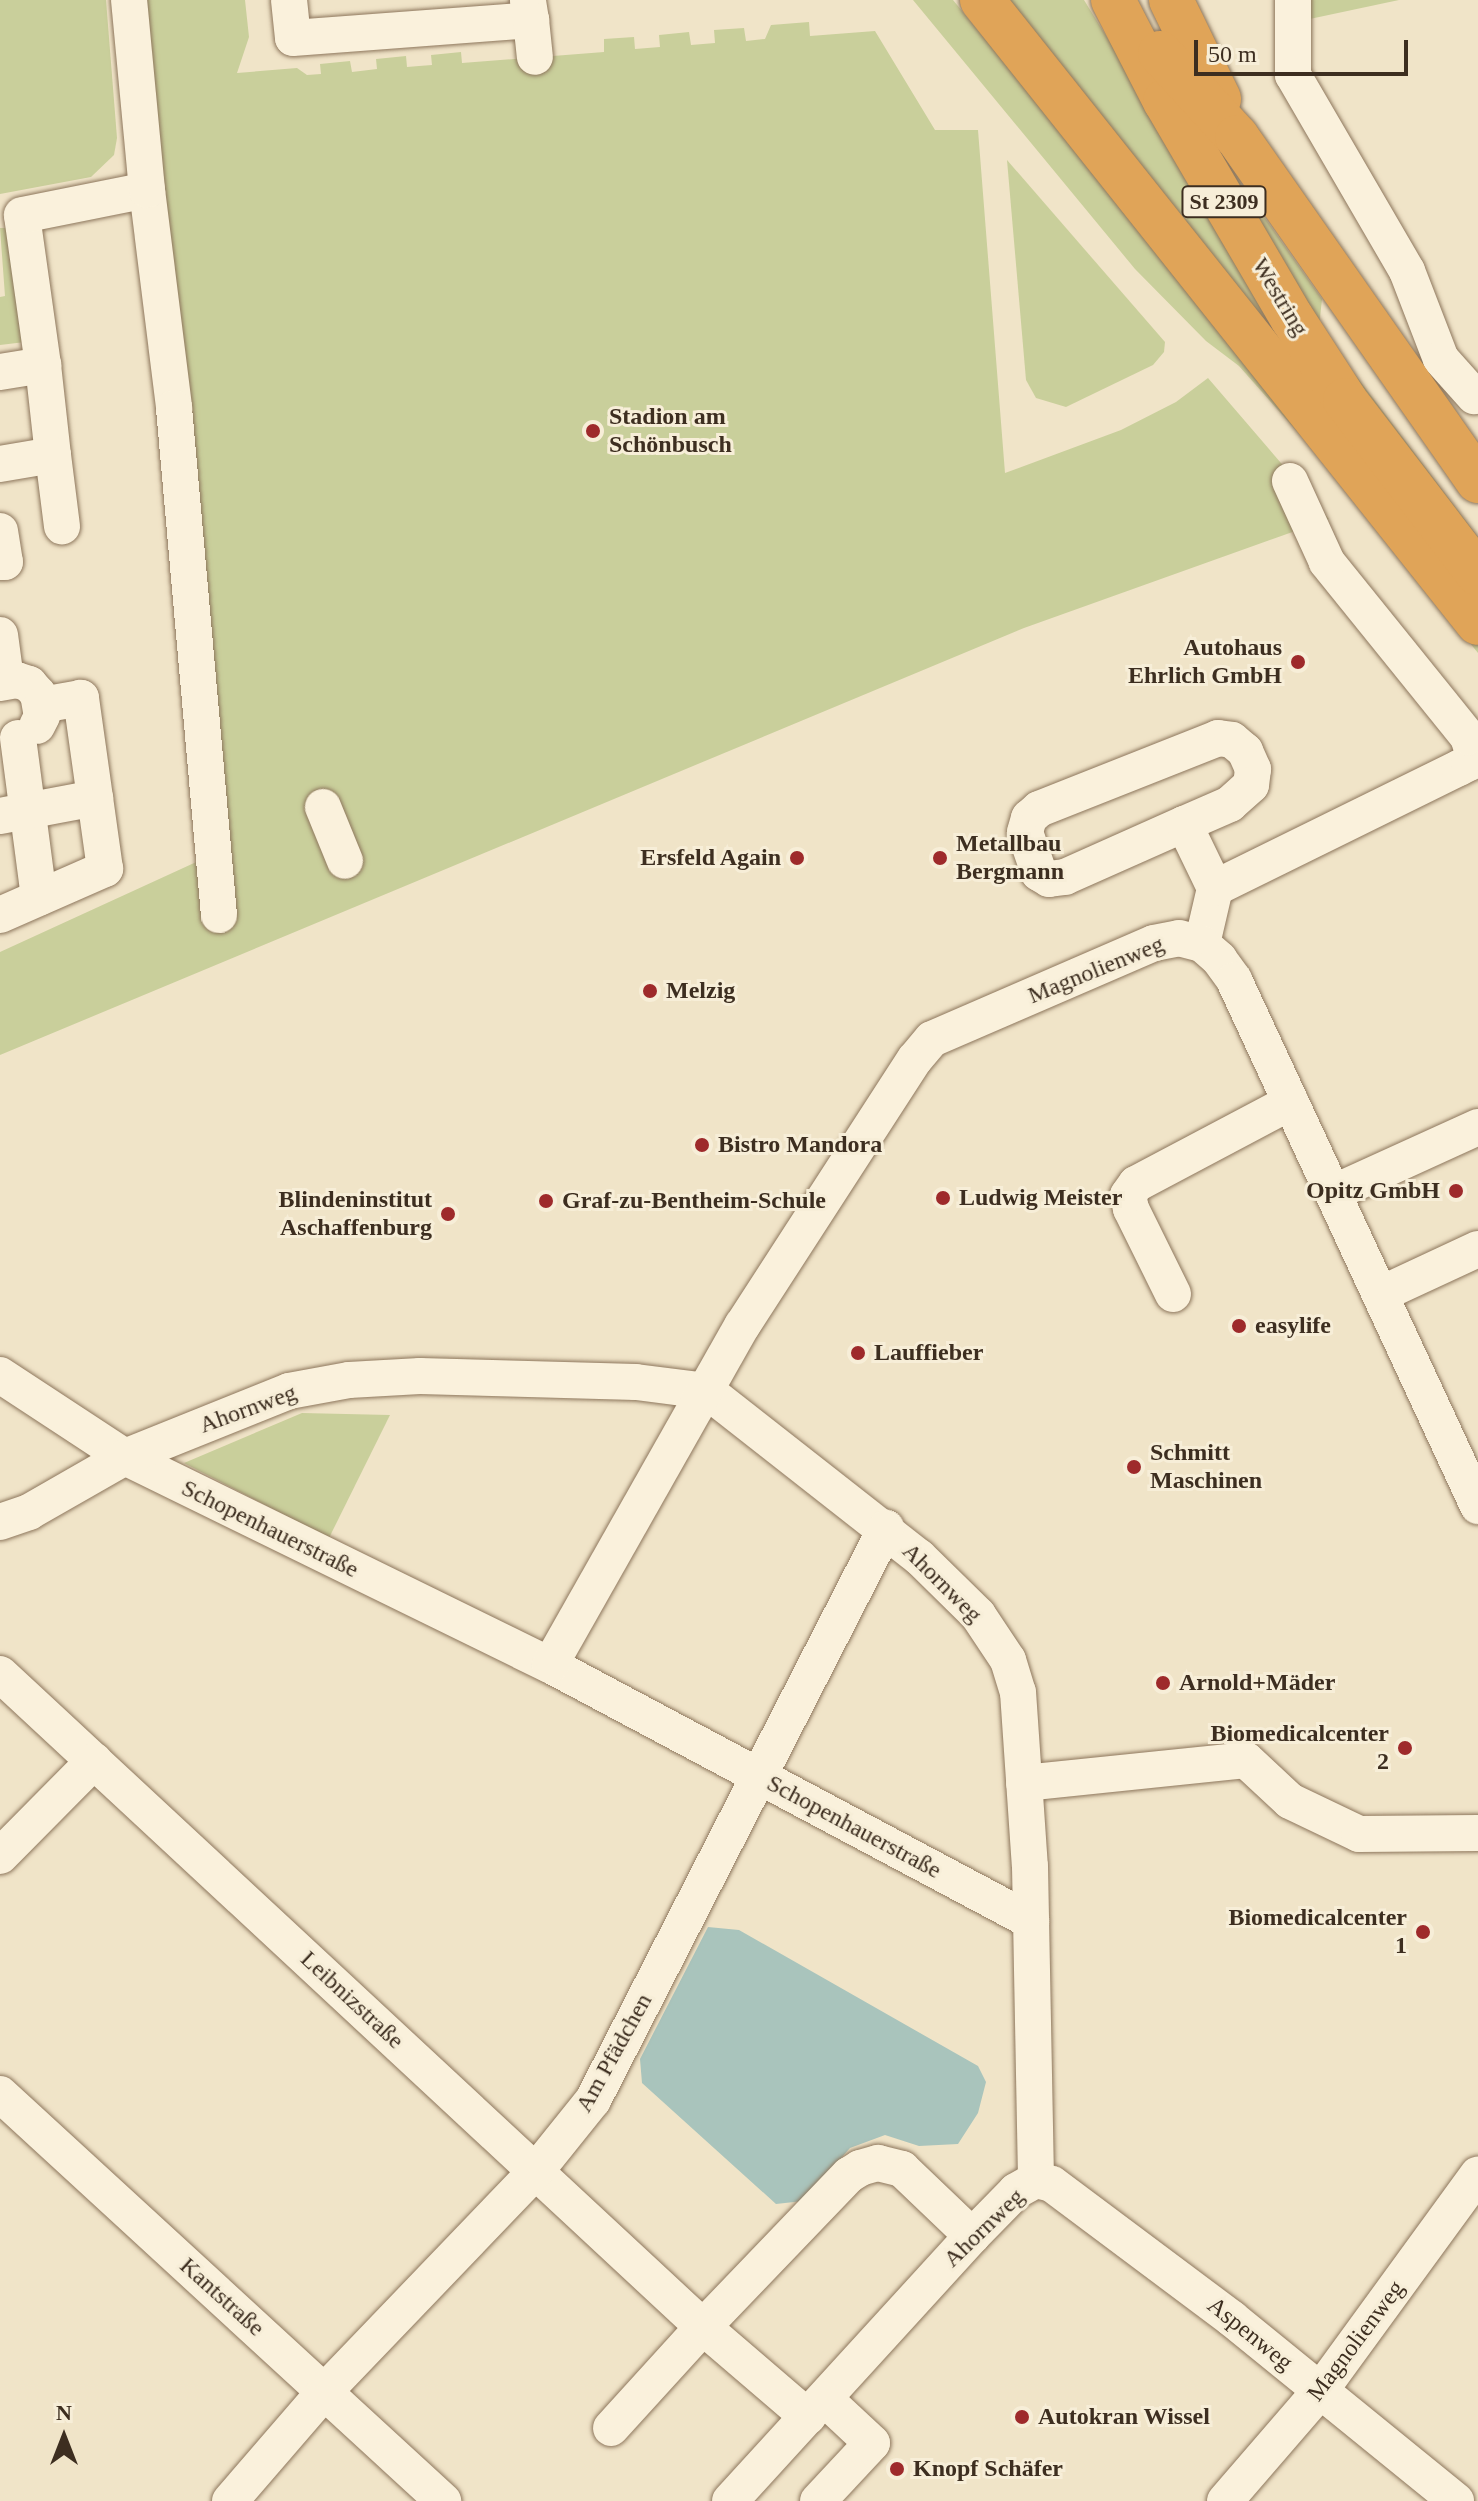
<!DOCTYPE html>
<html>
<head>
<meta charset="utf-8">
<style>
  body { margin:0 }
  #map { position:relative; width:1478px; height:2501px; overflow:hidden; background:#f0e4c8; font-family:"Times New Roman",serif }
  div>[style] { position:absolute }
  .green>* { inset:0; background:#c9cf9b }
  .water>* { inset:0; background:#a9c4bc }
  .roads { filter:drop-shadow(0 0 2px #8d765c) drop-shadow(0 0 2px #8d765c) }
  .minor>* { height:36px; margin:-18px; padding:0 18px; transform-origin:18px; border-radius:18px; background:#faf1dc }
  .highway>* { height:44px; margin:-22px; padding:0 22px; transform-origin:22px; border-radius:22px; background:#e0a458 }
  .dots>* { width:22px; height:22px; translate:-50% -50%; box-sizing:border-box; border:4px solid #f7eed8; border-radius:50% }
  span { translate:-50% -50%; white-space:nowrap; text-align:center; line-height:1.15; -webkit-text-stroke:6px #f7eed8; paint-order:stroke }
  .shield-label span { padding:2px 6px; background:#f7eed8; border:2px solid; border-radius:6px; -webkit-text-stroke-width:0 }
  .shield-label { font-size:22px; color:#3d2e20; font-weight:700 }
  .street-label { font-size:24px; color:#3d2e20 }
  .poi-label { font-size:24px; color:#3d2e20; font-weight:700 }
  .left { translate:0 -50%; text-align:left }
  .right { translate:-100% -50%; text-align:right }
  .north { position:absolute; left:24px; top:2397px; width:80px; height:80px; -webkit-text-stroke:6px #f7eed8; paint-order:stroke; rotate:0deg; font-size:22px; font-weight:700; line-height:32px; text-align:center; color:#3d2e20 }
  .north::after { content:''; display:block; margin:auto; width:28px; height:36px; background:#3d2e20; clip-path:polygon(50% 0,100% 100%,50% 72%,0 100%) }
  .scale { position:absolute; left:1194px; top:40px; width:214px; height:36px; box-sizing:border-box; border:4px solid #3d2e20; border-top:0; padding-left:10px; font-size:24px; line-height:28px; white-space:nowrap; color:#3d2e20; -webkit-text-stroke:6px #f7eed8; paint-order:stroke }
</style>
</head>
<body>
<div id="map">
  <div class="green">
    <div style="clip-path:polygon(0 0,106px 0,117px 138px,114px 155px,91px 177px,0 194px)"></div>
    <div style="clip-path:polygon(142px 0,245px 0,249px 37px,237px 73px,297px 68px,307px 75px,321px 74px,320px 64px,350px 61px,352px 72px,377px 69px,376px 59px,406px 56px,407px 67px,419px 66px,432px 65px,431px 55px,461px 52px,462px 63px,604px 52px,604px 39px,634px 37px,635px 49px,660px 47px,659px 35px,689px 32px,691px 45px,715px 43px,714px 30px,744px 28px,746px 41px,765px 39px,771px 25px,809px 22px,810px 36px,875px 31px,935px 130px,978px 130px,1005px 473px,1121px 430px,1176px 402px,1208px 378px,1329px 519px,1024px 628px,0 1055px,0 952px,229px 847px)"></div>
    <div style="clip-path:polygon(913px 0,953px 0,1478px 641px,1478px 653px,1325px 463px,1239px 366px,1206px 341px,1135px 269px)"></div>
    <div style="clip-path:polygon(1002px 0,1084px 0,1281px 319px,1266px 327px)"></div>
    <div style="clip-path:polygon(1307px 0,1399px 0,1305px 20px)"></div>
    <div style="clip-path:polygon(1177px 93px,1322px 299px,1319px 327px,1478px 537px,1478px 555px,1356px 394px,1290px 299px,1173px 103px,1173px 94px)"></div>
    <div style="clip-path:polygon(1007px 160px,1165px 342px,1164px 352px,1153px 365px,1066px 407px,1036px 398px,1026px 380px)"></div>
    <div style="clip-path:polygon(0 228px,10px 228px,25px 342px,0 345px,0 297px,5px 296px)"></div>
    <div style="clip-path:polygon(302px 1413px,390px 1415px,329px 1538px,184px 1463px)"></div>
  </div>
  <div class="water">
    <div style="clip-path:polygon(708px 1927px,739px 1930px,978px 2066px,986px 2082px,978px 2113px,958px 2144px,919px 2146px,885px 2135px,850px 2148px,803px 2201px,776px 2204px,642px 2083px,640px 2059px)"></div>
  </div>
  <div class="roads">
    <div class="minor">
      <div style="left:289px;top:0;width:38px;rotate:84deg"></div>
      <div style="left:293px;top:38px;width:239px;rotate:-4.3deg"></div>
      <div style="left:531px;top:20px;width:20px;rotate:-99deg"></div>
      <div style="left:1293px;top:0;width:75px;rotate:90deg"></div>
      <div style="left:1293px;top:75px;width:227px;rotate:59.8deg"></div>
      <div style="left:1407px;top:271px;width:94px;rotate:68.9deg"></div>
      <div style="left:1441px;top:359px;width:50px;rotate:48.3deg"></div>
      <div style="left:531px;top:20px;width:37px;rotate:84deg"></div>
      <div style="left:147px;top:190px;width:220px;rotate:82.9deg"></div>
      <div style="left:174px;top:408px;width:509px;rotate:84.93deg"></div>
      <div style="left:43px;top:365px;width:151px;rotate:-98deg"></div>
      <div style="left:22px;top:215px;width:127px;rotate:-11.3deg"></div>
      <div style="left:147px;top:190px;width:191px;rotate:-95.4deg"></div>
      <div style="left:0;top:372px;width:44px;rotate:-9.2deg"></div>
      <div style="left:43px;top:365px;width:91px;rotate:83.7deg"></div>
      <div style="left:53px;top:455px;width:54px;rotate:170.4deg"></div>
      <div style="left:53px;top:455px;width:72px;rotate:82.8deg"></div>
      <div style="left:0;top:531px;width:31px;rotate:81deg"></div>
      <div style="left:5px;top:562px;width:5px;rotate:180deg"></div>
      <div style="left:0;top:635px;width:45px;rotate:82.4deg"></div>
      <div style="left:0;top:683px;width:17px;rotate:-10deg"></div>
      <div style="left:17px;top:680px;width:13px;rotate:18deg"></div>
      <div style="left:29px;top:684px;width:13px;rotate:48deg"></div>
      <div style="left:38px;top:694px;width:22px;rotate:80deg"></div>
      <div style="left:42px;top:716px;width:11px;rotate:117deg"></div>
      <div style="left:18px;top:738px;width:161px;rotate:82.5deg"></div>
      <div style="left:323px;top:807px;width:58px;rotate:67.8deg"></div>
      <div style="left:0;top:816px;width:97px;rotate:-10.7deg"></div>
      <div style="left:1184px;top:824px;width:130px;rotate:156deg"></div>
      <div style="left:1065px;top:877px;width:16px;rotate:173deg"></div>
      <div style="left:1049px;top:879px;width:12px;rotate:-149deg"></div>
      <div style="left:1039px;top:873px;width:43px;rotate:-108.9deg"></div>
      <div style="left:1025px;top:832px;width:15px;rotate:-74deg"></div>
      <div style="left:1029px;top:818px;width:13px;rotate:-42deg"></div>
      <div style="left:1039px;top:809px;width:193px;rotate:-21.6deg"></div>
      <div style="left:1218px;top:738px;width:14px;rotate:8deg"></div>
      <div style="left:1232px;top:740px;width:17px;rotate:40deg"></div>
      <div style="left:1245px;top:751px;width:20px;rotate:66deg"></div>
      <div style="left:1253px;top:769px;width:16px;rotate:97deg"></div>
      <div style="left:1251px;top:785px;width:28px;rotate:138deg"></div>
      <div style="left:1230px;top:804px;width:50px;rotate:156.5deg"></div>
      <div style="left:1184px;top:824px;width:71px;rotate:64.2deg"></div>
      <div style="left:0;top:915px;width:115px;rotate:-23.7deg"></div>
      <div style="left:105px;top:869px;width:173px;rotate:-98deg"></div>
      <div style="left:81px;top:698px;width:40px;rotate:170deg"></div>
      <div style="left:1202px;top:944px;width:57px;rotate:-76.9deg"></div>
      <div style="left:1215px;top:888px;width:272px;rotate:-26.2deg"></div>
      <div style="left:1459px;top:768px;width:11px;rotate:-27deg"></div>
      <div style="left:1469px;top:763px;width:11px;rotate:-68deg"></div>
      <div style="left:1473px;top:753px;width:17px;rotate:-107deg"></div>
      <div style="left:1468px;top:737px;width:225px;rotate:-128.9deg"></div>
      <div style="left:1327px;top:562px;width:89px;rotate:-114.6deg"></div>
      <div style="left:1333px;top:1193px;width:159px;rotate:-24.5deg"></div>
      <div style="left:1173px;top:1294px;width:95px;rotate:-116.3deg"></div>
      <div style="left:1131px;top:1209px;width:14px;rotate:-102deg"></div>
      <div style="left:1128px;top:1195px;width:14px;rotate:-54deg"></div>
      <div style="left:1136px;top:1184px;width:175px;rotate:-27.9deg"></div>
      <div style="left:1381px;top:1294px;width:107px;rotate:-24.9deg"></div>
      <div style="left:0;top:1375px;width:149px;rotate:33.3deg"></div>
      <div style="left:125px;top:1457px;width:473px;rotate:26.1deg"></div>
      <div style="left:550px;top:1665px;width:545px;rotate:28.02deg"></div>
      <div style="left:0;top:1522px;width:31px;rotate:-19deg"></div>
      <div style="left:29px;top:1512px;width:111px;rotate:-29.8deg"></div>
      <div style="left:125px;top:1457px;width:177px;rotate:-21.9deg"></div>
      <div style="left:289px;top:1391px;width:61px;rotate:-10.4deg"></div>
      <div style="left:349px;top:1380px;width:71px;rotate:-3.2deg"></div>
      <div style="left:420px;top:1376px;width:216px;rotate:1.6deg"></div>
      <div style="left:636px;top:1382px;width:72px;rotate:7.2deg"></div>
      <div style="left:707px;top:1391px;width:269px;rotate:38.1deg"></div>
      <div style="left:919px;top:1557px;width:83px;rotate:44.5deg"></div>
      <div style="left:978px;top:1615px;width:54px;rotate:56.3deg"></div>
      <div style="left:1008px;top:1660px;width:34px;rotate:73deg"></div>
      <div style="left:1018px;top:1692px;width:174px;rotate:86.1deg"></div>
      <div style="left:1030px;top:1866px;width:314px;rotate:88.9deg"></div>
      <div style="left:550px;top:1665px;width:390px;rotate:-60.5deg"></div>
      <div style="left:742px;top:1326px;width:318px;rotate:-57.1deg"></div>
      <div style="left:915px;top:1059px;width:26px;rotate:-50deg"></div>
      <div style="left:932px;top:1039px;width:242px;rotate:-23.4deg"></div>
      <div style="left:1154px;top:943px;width:25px;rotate:-11deg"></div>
      <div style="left:1179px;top:938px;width:24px;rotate:15deg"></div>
      <div style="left:1202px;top:944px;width:23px;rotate:41deg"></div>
      <div style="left:1219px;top:959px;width:26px;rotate:54deg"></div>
      <div style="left:1234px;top:980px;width:580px;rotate:65.11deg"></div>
      <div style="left:0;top:1674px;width:959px;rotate:42.89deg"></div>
      <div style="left:703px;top:2327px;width:138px;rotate:40.6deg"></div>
      <div style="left:1024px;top:1783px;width:223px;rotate:-5.9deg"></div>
      <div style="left:1246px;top:1760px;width:60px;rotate:43deg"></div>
      <div style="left:1290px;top:1801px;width:76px;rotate:25.6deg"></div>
      <div style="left:1359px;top:1834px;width:119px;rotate:-0.5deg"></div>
      <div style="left:0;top:1856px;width:134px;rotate:-45.3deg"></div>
      <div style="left:0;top:2094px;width:602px;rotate:42.57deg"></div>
      <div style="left:1036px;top:2180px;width:16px;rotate:14deg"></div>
      <div style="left:1052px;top:2184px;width:224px;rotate:36.8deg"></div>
      <div style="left:1231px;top:2318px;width:290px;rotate:39.1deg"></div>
      <div style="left:611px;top:2428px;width:137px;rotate:-47.7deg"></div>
      <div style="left:703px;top:2327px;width:211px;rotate:-46.2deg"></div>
      <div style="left:849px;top:2175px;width:13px;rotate:-32deg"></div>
      <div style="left:860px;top:2168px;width:19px;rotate:-16deg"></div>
      <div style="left:878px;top:2163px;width:25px;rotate:14deg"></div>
      <div style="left:902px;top:2169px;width:97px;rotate:43.7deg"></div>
      <div style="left:230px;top:2501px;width:145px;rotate:-49.2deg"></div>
      <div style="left:325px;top:2391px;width:305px;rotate:-46.2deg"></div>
      <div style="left:536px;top:2171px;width:91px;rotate:-51.2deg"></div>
      <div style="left:593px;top:2100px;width:643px;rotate:-62.88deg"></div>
      <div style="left:730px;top:2501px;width:359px;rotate:-47.6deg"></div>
      <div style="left:972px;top:2236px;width:63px;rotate:-45.6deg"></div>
      <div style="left:1016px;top:2191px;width:23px;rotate:-29deg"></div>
      <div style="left:818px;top:2501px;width:79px;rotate:-47deg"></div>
      <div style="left:872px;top:2443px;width:64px;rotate:-136.9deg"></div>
      <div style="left:1225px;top:2501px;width:145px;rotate:-49.2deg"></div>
      <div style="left:1320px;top:2391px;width:268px;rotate:-53.9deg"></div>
    </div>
    <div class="highway">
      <div style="left:982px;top:0;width:796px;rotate:51.48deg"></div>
      <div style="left:1113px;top:0;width:114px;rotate:62.8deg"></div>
      <div style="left:1165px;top:101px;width:251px;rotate:59.7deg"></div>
      <div style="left:1292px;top:318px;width:98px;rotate:57.1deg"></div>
      <div style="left:1345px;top:400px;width:219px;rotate:52.6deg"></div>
      <div style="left:1171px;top:0;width:110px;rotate:64.1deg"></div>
      <div style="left:1160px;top:53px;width:114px;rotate:47.5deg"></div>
      <div style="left:1237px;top:137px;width:420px;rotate:55deg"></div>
    </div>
  </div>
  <div class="dots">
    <div style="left:593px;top:431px;background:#9e2a2b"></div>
    <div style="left:1298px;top:662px;background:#9e2a2b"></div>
    <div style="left:797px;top:858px;background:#9e2a2b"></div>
    <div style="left:940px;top:858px;background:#9e2a2b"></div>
    <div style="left:650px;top:991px;background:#9e2a2b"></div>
    <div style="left:702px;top:1145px;background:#9e2a2b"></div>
    <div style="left:1456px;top:1191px;background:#9e2a2b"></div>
    <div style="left:943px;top:1198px;background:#9e2a2b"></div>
    <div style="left:546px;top:1201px;background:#9e2a2b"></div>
    <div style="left:448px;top:1214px;background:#9e2a2b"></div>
    <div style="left:1239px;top:1326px;background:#9e2a2b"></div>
    <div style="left:858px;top:1353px;background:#9e2a2b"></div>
    <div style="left:1134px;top:1467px;background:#9e2a2b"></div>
    <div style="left:1163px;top:1683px;background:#9e2a2b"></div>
    <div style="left:1405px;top:1748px;background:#9e2a2b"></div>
    <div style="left:1423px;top:1932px;background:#9e2a2b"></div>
    <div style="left:1022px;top:2417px;background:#9e2a2b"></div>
    <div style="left:897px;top:2469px;background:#9e2a2b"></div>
  </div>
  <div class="shield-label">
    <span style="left:1224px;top:202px">St 2309</span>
  </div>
  <div class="street-label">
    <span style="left:1280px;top:297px;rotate:59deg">Westring</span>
    <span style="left:1096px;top:970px;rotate:-22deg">Magnolienweg</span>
    <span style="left:248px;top:1409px;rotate:-20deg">Ahornweg</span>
    <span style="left:270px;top:1529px;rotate:26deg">Schopenhauerstraße</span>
    <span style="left:942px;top:1583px;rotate:45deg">Ahornweg</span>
    <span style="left:854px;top:1827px;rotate:28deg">Schopenhauerstraße</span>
    <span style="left:352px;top:2000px;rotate:43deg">Leibnizstraße</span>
    <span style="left:614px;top:2053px;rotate:-61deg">Am Pfädchen</span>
    <span style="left:984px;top:2228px;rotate:-44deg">Ahornweg</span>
    <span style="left:222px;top:2297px;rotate:42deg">Kantstraße</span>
    <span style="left:1250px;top:2334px;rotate:39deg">Aspenweg</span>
    <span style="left:1356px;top:2341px;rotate:-53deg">Magnolienweg</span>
  </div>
  <div class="poi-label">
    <span class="left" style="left:609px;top:431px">Stadion am<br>Schönbusch</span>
    <span class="right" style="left:1282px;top:662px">Autohaus<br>Ehrlich GmbH</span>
    <span class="left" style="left:956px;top:858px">Metallbau<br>Bergmann</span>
    <span class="right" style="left:781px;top:858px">Ersfeld Again</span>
    <span class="left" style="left:666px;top:991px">Melzig</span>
    <span class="left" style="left:718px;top:1145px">Bistro Mandora</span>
    <span class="right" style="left:1440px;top:1191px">Opitz GmbH</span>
    <span class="left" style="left:959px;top:1198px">Ludwig Meister</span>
    <span class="right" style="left:432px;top:1214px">Blindeninstitut<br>Aschaffenburg</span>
    <span class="left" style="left:562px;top:1201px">Graf-zu-Bentheim-Schule</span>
    <span class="left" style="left:1255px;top:1326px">easylife</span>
    <span class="left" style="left:874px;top:1353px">Lauffieber</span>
    <span class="left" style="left:1150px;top:1467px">Schmitt<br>Maschinen</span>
    <span class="left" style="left:1179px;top:1683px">Arnold+Mäder</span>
    <span class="right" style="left:1389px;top:1748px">Biomedicalcenter<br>2</span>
    <span class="right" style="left:1407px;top:1932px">Biomedicalcenter<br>1</span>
    <span class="left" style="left:1038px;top:2417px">Autokran Wissel</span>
    <span class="left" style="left:913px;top:2469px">Knopf Schäfer</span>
  </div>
  <div class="north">N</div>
  <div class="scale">50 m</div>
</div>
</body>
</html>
